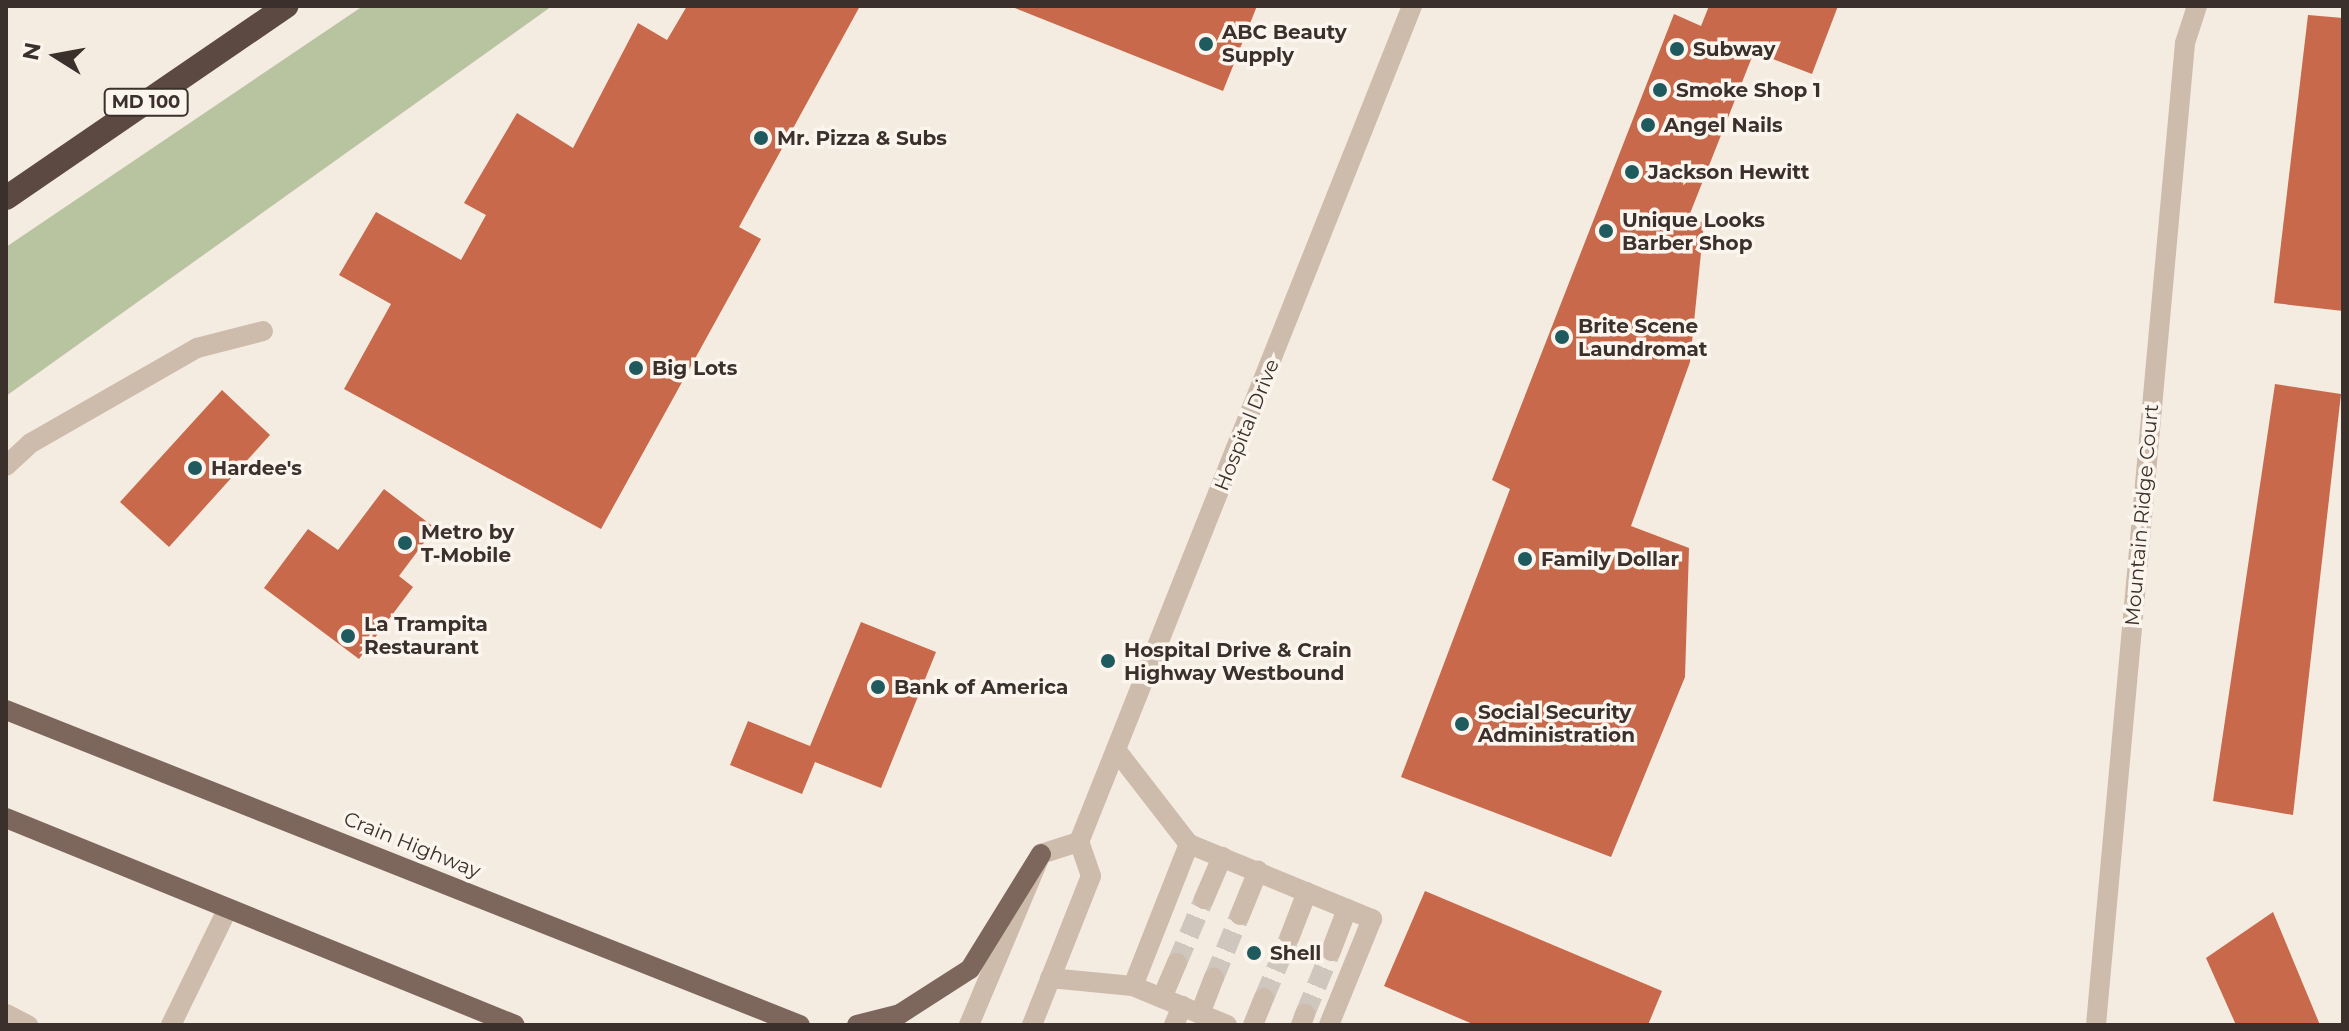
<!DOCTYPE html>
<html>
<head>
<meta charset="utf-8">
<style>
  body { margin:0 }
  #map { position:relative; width:2349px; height:1031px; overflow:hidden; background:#f4ebe1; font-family:Montserrat,sans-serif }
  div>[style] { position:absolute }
  .green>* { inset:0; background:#b8c4a0 }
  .building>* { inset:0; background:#c8694b }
  .minor-tunnel>* { height:20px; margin-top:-10px; transform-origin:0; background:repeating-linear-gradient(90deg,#cfc6bd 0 20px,transparent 0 30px) }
  .minor>* { height:20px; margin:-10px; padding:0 10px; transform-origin:10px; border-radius:10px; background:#cdbbac }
  .major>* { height:20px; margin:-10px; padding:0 10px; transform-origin:10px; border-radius:10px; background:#7d675c }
  .highway>* { height:24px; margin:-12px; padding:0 12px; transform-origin:12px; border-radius:12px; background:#5c4a42 }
  .dots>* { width:22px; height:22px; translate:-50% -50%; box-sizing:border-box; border:4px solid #fbf5ee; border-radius:50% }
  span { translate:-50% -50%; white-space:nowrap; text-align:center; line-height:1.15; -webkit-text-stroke:7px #fbf5ee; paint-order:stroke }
  .shield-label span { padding:2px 6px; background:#fbf5ee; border:2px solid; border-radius:6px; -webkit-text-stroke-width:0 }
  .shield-label { font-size:18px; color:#3b302b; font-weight:700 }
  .poi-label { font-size:20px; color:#3b302b; font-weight:700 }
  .left { translate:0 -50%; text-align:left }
  .street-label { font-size:20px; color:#3b302b }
  .frame { position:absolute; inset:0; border:8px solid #3b302b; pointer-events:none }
  .north { position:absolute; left:16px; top:16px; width:80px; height:80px; -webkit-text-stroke:6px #fbf5ee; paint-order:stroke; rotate:281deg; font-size:22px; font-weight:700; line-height:32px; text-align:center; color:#3b302b }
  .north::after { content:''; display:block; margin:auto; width:28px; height:36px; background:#3b302b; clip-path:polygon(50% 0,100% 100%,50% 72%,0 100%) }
</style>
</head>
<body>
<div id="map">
  <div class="green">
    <div style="clip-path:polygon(363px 6px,552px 6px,6px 396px,6px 247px)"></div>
  </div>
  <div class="building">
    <div style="clip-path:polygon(687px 6px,860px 6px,739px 227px,761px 239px,601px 529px,344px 389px,391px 304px,339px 275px,376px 212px,461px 260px,486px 215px,464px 203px,517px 113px,573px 148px,638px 23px,667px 40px)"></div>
    <div style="clip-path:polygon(1010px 6px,1257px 6px,1223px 91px)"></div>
    <div style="clip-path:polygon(1709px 6px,1838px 6px,1812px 74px,1754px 52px,1689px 216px,1704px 223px,1690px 362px,1631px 526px,1689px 548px,1685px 677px,1611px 857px,1401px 777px,1510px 489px,1492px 480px,1674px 14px,1701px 26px)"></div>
    <div style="clip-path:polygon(2308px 15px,2343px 18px,2343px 311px,2274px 303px)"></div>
    <div style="clip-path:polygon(2275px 384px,2341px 394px,2293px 815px,2213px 801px)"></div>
    <div style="clip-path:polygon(222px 390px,270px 435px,169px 547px,120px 502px)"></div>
    <div style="clip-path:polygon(384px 489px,435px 528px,399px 576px,413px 587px,359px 659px,264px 588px,308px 529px,338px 550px)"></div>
    <div style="clip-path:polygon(861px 622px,936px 652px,881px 788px,815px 762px,802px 794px,730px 765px,748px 721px,810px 746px)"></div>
    <div style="clip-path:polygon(1425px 891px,1662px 991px,1648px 1025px,1475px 1025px,1384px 986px)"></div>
    <div style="clip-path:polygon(2273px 912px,2320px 1025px,2236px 1025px,2206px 958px)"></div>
  </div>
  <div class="minor-tunnel">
    <div style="left:1177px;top:963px;width:69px;rotate:-67.1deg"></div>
    <div style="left:1214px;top:978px;width:68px;rotate:-67.6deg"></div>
    <div style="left:1264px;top:998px;width:67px;rotate:-67.2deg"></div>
    <div style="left:1305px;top:1014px;width:68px;rotate:-67.6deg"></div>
  </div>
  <div class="minor">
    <div style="left:6px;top:466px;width:34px;rotate:-43deg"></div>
    <div style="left:31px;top:443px;width:191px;rotate:-29.8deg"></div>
    <div style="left:197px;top:348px;width:68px;rotate:-14.4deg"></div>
    <div style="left:1116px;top:750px;width:119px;rotate:52.2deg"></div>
    <div style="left:1204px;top:899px;width:46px;rotate:-66.8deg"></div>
    <div style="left:1240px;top:915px;width:48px;rotate:-67.8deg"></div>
    <div style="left:1290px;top:936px;width:47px;rotate:-68.9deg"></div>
    <div style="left:1331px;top:951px;width:45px;rotate:-69.1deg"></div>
    <div style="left:1050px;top:978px;width:83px;rotate:5.5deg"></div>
    <div style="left:1162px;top:998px;width:38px;rotate:-67deg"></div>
    <div style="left:6px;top:1014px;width:25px;rotate:27deg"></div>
    <div style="left:1200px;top:1014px;width:39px;rotate:-69deg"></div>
    <div style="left:171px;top:1025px;width:130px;rotate:-64deg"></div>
    <div style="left:969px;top:1025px;width:186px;rotate:-67.2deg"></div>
    <div style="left:1041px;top:854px;width:40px;rotate:-18deg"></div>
    <div style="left:1032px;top:1025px;width:160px;rotate:-68.4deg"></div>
    <div style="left:1091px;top:876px;width:36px;rotate:-109deg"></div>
    <div style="left:1079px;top:842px;width:900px;rotate:-68.28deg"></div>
    <div style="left:1174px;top:1025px;width:21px;rotate:-67deg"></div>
    <div style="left:1227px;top:1025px;width:102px;rotate:-157.5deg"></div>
    <div style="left:1133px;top:986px;width:153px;rotate:-68.5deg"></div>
    <div style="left:1189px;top:844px;width:198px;rotate:22.3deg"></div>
    <div style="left:1372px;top:919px;width:114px;rotate:112.1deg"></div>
    <div style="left:1253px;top:1025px;width:29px;rotate:-68deg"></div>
    <div style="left:1301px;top:1025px;width:12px;rotate:-70deg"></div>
    <div style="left:2096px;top:1025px;width:986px;rotate:-84.82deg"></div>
    <div style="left:2185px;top:43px;width:39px;rotate:-72deg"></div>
  </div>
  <div class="major">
    <div style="left:6px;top:710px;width:854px;rotate:21.64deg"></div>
    <div style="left:6px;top:818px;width:549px;rotate:22.13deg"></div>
    <div style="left:857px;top:1025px;width:44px;rotate:-14.3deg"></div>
    <div style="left:900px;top:1014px;width:83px;rotate:-32.7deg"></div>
    <div style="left:970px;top:969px;width:135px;rotate:-58.3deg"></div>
  </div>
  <div class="highway">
    <div style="left:6px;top:198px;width:340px;rotate:-34.4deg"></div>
  </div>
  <div class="dots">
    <div style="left:1206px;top:44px;background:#1f5a5e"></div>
    <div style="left:1677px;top:49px;background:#1f5a5e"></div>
    <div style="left:1660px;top:90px;background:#1f5a5e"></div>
    <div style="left:1648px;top:125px;background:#1f5a5e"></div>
    <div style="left:761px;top:138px;background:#1f5a5e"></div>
    <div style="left:1632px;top:172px;background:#1f5a5e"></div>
    <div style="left:1606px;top:231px;background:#1f5a5e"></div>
    <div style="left:1562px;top:337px;background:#1f5a5e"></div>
    <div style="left:636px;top:368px;background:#1f5a5e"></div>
    <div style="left:195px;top:468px;background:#1f5a5e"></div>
    <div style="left:405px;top:543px;background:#1f5a5e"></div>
    <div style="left:1525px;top:559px;background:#1f5a5e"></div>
    <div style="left:348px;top:636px;background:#1f5a5e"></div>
    <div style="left:1108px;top:661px;background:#1f5a5e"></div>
    <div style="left:878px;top:687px;background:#1f5a5e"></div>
    <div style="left:1462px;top:724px;background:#1f5a5e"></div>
    <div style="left:1254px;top:953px;background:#1f5a5e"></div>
  </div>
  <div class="shield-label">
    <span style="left:146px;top:102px">MD 100</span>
  </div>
  <div class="poi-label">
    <span class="left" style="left:1222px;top:44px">ABC Beauty<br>Supply</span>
    <span class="left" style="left:1693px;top:49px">Subway</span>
    <span class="left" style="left:1676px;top:90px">Smoke Shop 1</span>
    <span class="left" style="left:1664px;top:125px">Angel Nails</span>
    <span class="left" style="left:777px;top:138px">Mr. Pizza &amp; Subs</span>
    <span class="left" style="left:1648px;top:172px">Jackson Hewitt</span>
    <span class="left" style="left:1622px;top:232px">Unique Looks<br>Barber Shop</span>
    <span class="left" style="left:1578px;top:338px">Brite Scene<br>Laundromat</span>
    <span class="left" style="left:652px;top:368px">Big Lots</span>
    <span class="left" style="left:211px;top:468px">Hardee's</span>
    <span class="left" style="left:421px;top:544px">Metro by<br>T-Mobile</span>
    <span class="left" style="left:1541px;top:559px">Family Dollar</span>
    <span class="left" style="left:364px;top:636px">La Trampita<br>Restaurant</span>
    <span class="left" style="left:1124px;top:662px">Hospital Drive &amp; Crain<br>Highway Westbound</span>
    <span class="left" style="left:894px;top:687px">Bank of America</span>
    <span class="left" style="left:1478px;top:724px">Social Security<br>Administration</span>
    <span class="left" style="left:1270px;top:953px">Shell</span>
  </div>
  <div class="street-label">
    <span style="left:1247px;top:425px;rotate:-68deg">Hospital Drive</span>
    <span style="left:2142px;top:515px;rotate:-85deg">Mountain Ridge Court</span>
    <span style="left:412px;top:845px;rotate:22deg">Crain Highway</span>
  </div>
  <div class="frame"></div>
  <div class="north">N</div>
</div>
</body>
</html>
